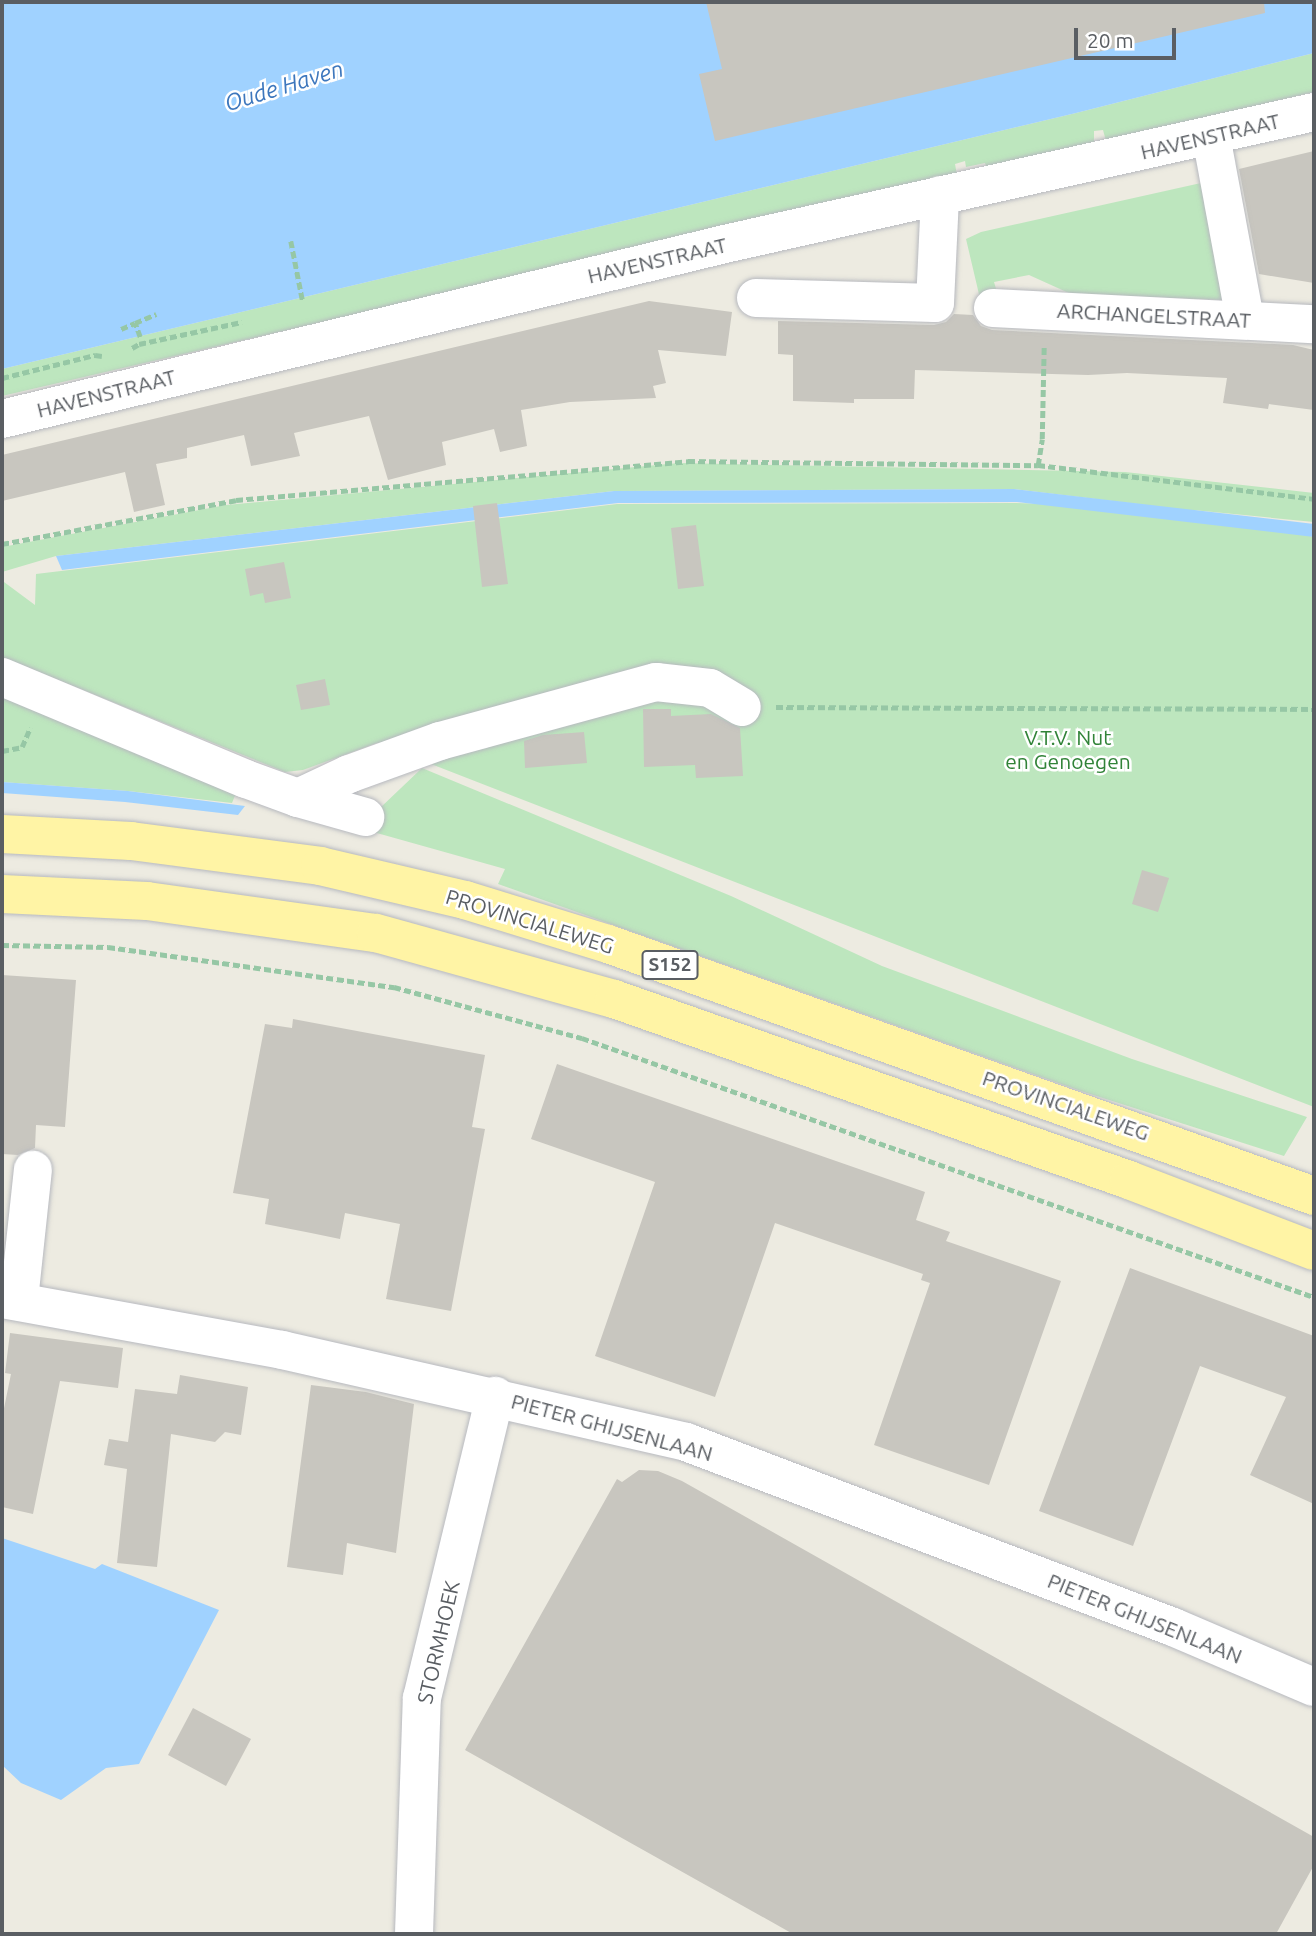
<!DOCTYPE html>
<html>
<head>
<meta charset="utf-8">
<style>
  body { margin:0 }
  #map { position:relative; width:1316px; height:1936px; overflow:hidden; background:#edebe1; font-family:Ubuntu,sans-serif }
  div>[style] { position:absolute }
  .green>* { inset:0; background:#bde6be }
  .water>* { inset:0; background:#a0d2ff }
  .building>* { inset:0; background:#c8c6bf }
  .path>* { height:4.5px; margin-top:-2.25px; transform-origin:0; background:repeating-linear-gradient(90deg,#96c7a5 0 7px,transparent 0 10.5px) }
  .roads { filter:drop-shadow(0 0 2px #b7b9bf) drop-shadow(0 0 2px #b7b9bf) }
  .minor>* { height:38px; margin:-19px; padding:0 19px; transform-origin:19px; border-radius:19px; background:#fff }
  .major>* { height:38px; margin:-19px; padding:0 19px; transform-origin:19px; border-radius:19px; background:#fff4a5 }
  span { translate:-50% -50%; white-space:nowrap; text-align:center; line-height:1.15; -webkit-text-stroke:5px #fff; paint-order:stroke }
  .shield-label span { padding:2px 5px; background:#fff; border:2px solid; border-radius:5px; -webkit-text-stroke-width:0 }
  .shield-label { font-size:19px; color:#5a5e63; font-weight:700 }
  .street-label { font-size:21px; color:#5a5e63 }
  .park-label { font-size:21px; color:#318338 }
  .water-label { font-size:23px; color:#3d77bd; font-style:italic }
  .frame { position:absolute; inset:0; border:4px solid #5a5e63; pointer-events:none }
  .scale { position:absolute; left:1074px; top:28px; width:102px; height:32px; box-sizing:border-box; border:4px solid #5a5e63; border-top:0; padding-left:9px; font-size:21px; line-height:24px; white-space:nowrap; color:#5a5e63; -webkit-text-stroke:5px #fff; paint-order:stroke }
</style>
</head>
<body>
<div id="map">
  <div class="green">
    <div style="clip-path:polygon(1314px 53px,1314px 92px,1106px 141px,1103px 130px,1094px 131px,1094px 144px,987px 169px,985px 163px,966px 167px,965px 161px,955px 164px,957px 175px,2px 396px,2px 369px,1076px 113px)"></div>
    <div style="clip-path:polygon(1201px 183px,1222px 300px,1071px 294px,1029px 275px,994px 282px,1001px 305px,982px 307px,966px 239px,981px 232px)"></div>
    <div style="clip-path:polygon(679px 463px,1125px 472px,1314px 493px,1314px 522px,1193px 510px,1314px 537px,1314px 1107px,377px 743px,303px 770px,285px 772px,2px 657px,2px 587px,4px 582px,35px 605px,36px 574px,617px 504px,1016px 503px,1170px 508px,1014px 489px,614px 491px,56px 556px,2px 572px,2px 547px,226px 505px)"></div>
    <div style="clip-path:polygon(2px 695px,236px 793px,232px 803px,128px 791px,2px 782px)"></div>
    <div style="clip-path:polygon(422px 768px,731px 896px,882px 966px,1132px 1059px,1307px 1117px,1284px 1156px,1081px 1091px,498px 884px,505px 869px,359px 828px)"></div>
  </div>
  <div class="water">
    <div style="clip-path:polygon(2px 2px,1314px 2px,1314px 53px,1076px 113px,2px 369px)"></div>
    <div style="clip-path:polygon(1014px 489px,1314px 524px,1314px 537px,1017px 502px,618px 503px,62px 570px,56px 556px,614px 491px)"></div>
    <div style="clip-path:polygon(2px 782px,128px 791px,245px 806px,238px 815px,125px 802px,2px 793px)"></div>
    <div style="clip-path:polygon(2px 1538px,95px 1569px,102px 1564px,219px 1610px,139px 1764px,106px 1768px,61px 1800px,21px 1783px,2px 1765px)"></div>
  </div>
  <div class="building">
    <div style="clip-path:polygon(706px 2px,1264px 2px,1265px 13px,715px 141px,699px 74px,722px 69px)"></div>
    <div style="clip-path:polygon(1314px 151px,1314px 283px,1259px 274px,1239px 169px)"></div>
    <div style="clip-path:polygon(649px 301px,732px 312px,726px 356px,658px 350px,666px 383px,653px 386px,656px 398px,570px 402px,521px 410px,527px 446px,500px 452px,494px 429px,442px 442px,446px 465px,388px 480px,369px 416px,294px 433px,300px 456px,251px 466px,244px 435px,187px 448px,187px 458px,156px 464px,165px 505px,134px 512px,125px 472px,2px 501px,2px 455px)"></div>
    <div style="clip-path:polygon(954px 314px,973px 315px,981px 326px,992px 330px,1293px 345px,1314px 350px,1314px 410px,1269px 404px,1268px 409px,1223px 403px,1227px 378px,1127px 373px,1088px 375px,915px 370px,914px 399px,854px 399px,854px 403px,793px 401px,793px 355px,778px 354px,778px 321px,934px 325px,946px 322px)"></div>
    <div style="clip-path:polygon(497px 503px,508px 584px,482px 587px,473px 506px)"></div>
    <div style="clip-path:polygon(696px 525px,704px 586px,678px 589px,671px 528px)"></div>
    <div style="clip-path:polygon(284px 562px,291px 598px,265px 603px,263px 593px,250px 596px,245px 569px)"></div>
    <div style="clip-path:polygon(325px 679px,330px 705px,301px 710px,296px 685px)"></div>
    <div style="clip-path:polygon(643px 709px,671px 709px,671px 716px,711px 714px,740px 728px,743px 776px,696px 778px,695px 765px,644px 767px)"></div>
    <div style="clip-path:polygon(584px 732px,587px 763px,525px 768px,524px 741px,543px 735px)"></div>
    <div style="clip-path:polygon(1142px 870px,1169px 878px,1158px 912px,1132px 904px)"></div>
    <div style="clip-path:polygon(2px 975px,76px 980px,65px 1127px,36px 1125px,35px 1148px,18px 1155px,2px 1154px)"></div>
    <div style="clip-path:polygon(293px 1019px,485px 1055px,472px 1127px,485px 1129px,451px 1311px,386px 1299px,400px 1224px,345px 1213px,340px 1239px,311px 1233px,265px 1224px,269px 1199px,233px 1193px,265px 1024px,292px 1028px)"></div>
    <div style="clip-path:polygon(557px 1064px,925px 1192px,916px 1220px,950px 1232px,946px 1241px,1061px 1281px,989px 1485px,874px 1445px,930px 1283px,921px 1280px,923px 1274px,775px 1223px,715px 1397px,595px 1356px,655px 1182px,531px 1139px)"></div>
    <div style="clip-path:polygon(1130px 1268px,1314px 1336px,1314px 1504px,1250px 1475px,1286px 1397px,1200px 1366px,1133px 1546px,1039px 1511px)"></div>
    <div style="clip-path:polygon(10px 1333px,123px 1348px,118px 1388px,60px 1381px,33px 1514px,2px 1507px,2px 1418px,11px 1374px,5px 1373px)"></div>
    <div style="clip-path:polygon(180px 1375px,248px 1387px,241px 1435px,225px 1432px,215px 1442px,171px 1434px,157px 1567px,117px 1563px,127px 1469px,104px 1465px,109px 1439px,128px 1442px,135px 1389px,177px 1394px)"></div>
    <div style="clip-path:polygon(311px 1385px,366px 1392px,414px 1404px,396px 1553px,347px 1543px,343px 1575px,287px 1567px)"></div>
    <div style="clip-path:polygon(639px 1470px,658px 1471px,682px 1481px,1314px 1837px,1314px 1865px,1276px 1934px,793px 1934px,465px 1750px,617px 1479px,622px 1482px)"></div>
    <div style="clip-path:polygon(193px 1708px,251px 1739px,226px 1786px,168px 1755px)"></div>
  </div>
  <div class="path">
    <div style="left:291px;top:241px;width:62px;rotate:78.9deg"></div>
    <div style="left:121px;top:329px;width:15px;rotate:-23deg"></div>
    <div style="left:140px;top:337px;width:15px;rotate:-110deg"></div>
    <div style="left:135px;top:323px;width:23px;rotate:-23deg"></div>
    <div style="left:132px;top:348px;width:8px;rotate:-30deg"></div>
    <div style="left:139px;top:344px;width:105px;rotate:-12.1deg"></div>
    <div style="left:2px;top:378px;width:96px;rotate:-13.9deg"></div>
    <div style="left:95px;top:355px;width:7px;rotate:8deg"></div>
    <div style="left:1038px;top:465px;width:26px;rotate:-81deg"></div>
    <div style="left:1042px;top:439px;width:92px;rotate:-88.8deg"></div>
    <div style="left:2px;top:544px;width:238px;rotate:-10.6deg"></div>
    <div style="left:236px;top:500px;width:454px;rotate:-4.9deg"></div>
    <div style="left:688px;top:461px;width:350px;rotate:0.7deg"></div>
    <div style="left:1038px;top:465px;width:278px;rotate:7deg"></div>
    <div style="left:776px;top:707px;width:538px;rotate:0.21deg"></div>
    <div style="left:2px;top:751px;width:20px;rotate:-11deg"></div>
    <div style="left:22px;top:747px;width:21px;rotate:-67deg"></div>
    <div style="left:2px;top:945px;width:106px;rotate:1.1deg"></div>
    <div style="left:108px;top:947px;width:289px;rotate:8deg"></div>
    <div style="left:394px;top:987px;width:195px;rotate:15.2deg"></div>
    <div style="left:582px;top:1038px;width:776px;rotate:19.49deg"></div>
  </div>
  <div class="roads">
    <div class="minor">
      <div style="left:1211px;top:136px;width:186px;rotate:79.5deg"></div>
      <div style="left:756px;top:298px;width:179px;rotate:1.6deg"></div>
      <div style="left:935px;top:303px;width:108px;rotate:-87.3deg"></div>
      <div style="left:993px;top:308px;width:321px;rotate:2.9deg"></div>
      <div style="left:2px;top:419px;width:748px;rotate:-13.61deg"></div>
      <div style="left:729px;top:243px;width:599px;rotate:-12.62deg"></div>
      <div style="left:2px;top:677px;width:264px;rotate:22.7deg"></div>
      <div style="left:246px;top:779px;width:55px;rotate:20.1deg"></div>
      <div style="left:298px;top:798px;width:56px;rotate:-25.2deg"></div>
      <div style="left:349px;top:774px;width:97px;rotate:-19.9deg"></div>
      <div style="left:440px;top:741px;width:224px;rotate:-15.3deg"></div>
      <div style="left:656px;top:682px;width:54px;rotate:6.3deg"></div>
      <div style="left:710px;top:688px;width:37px;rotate:31deg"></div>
      <div style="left:298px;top:798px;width:70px;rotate:15.8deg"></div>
      <div style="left:2px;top:1299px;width:285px;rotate:10.3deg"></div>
      <div style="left:282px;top:1350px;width:414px;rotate:12.8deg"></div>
      <div style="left:686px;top:1442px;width:521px;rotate:20.8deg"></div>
      <div style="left:1173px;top:1627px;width:153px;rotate:23.1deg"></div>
      <div style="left:19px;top:1300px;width:131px;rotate:-83.9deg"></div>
      <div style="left:414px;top:1934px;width:236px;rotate:-88.1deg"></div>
      <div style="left:422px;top:1698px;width:311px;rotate:-76.4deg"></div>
    </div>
    <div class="major">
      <div style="left:2px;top:834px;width:129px;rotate:3.1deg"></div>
      <div style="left:131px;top:841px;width:191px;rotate:7.5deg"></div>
      <div style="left:320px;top:866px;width:149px;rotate:13.2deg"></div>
      <div style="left:465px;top:900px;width:150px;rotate:17.1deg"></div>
      <div style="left:608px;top:944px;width:750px;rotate:19.64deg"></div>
      <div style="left:2px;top:894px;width:145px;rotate:2.8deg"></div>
      <div style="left:147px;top:901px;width:231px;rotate:8deg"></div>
      <div style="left:376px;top:933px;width:247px;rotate:15.5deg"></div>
      <div style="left:614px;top:999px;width:546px;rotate:19.36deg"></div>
      <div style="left:1129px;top:1180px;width:198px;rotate:21deg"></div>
    </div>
  </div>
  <div class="shield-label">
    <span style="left:670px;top:965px">S152</span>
  </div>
  <div class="street-label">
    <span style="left:1210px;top:136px;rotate:-13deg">HAVENSTRAAT</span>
    <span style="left:657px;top:260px;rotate:-13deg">HAVENSTRAAT</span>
    <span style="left:1154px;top:315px;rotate:3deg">ARCHANGELSTRAAT</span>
    <span style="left:106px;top:393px;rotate:-14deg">HAVENSTRAAT</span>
    <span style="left:530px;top:921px;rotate:17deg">PROVINCIALEWEG</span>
    <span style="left:1066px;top:1105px;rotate:19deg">PROVINCIALEWEG</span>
    <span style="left:612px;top:1427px;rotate:15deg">PIETER GHIJSENLAAN</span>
    <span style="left:1145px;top:1618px;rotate:22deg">PIETER GHIJSENLAAN</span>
    <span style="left:438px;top:1642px;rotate:-77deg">STORMHOEK</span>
  </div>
  <div class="park-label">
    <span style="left:1068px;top:749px">V.T.V. Nut<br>en Genoegen</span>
  </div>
  <div class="water-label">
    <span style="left:284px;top:86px;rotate:-17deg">Oude Haven</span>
  </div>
  <div class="frame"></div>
  <div class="scale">20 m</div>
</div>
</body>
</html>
